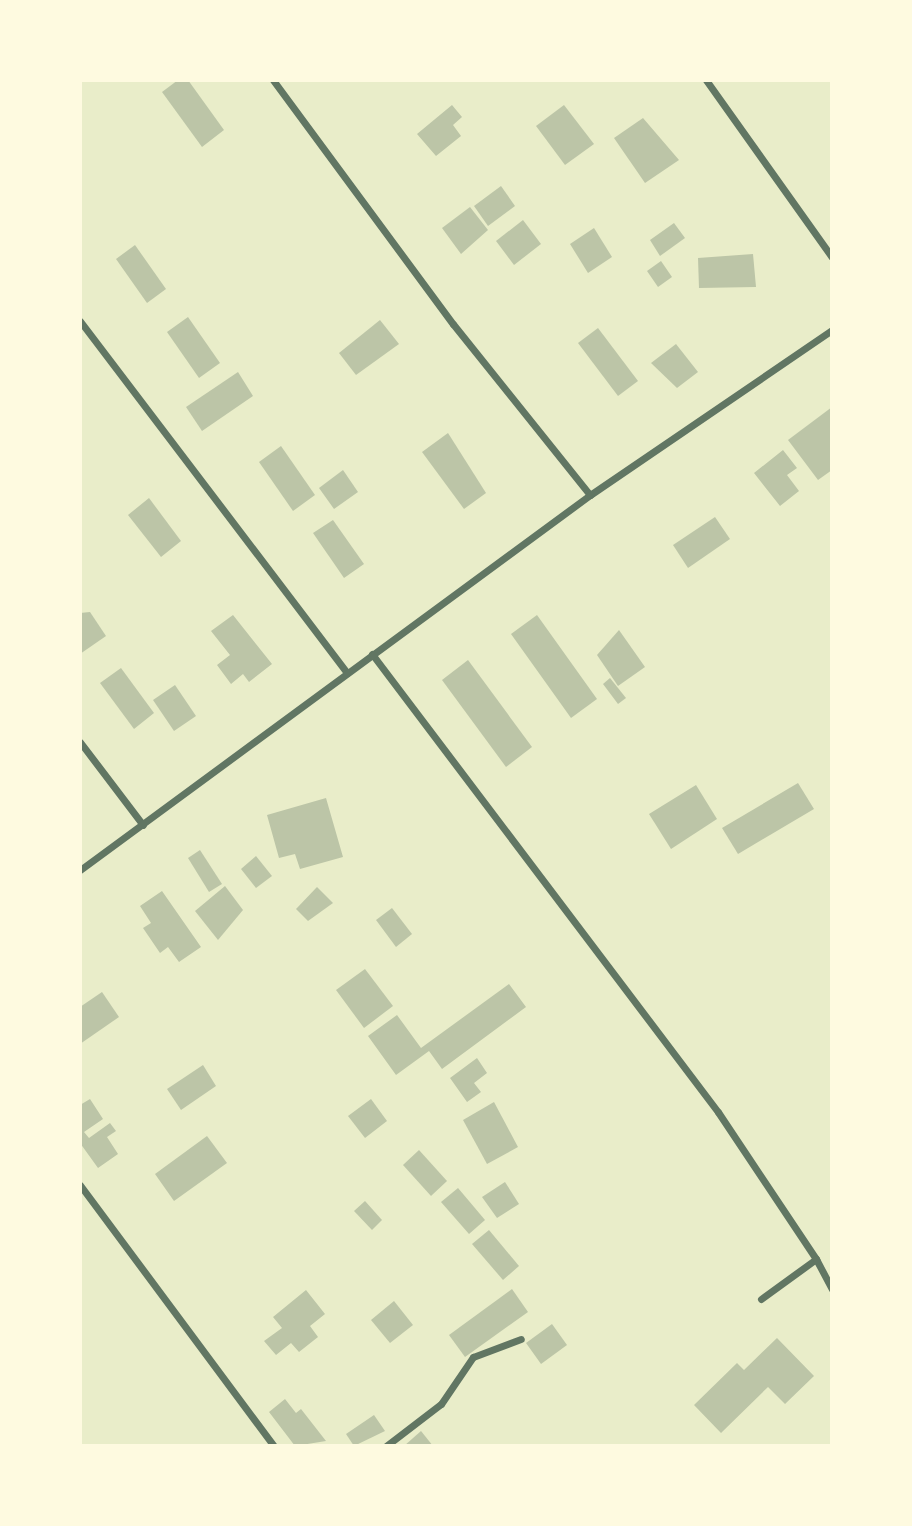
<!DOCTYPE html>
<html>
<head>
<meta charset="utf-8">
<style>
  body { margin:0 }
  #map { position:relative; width:912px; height:1526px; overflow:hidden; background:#e9edc9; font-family:"Fira Sans Condensed",sans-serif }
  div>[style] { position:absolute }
  .building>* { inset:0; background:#bcc5a7 }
  .minor>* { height:7px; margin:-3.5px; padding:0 3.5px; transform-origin:3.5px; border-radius:3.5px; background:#617663 }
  span { translate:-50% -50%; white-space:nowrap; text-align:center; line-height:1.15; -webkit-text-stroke:6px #fefae0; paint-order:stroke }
  .frame { position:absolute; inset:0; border:82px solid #fefae0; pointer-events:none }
</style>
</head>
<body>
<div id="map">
  <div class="building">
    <div style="clip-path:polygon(178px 80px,188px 80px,224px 130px,202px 147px,162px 92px)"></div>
    <div style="clip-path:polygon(452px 105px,462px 117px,453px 125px,461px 136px,436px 156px,417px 134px)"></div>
    <div style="clip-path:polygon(564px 105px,594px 144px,565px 165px,536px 126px)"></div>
    <div style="clip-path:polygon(643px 118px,679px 160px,645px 183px,614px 138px)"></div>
    <div style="clip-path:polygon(501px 186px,515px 206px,488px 226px,474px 206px)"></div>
    <div style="clip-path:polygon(470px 207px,488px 230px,461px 254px,442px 228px)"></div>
    <div style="clip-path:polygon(523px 220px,541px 244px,514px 265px,496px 241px)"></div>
    <div style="clip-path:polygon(674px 223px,685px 238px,660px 256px,650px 240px)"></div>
    <div style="clip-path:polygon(594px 228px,612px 257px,588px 273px,570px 244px)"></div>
    <div style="clip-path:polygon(135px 245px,166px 289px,147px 303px,116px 259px)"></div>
    <div style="clip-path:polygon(753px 254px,756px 287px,699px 288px,698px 258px)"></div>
    <div style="clip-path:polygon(661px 261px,672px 277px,658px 287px,647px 271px)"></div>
    <div style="clip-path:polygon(188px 317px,220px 363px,199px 378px,167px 332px)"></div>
    <div style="clip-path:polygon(380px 320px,399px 344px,356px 375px,339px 353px)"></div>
    <div style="clip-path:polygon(598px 328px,638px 381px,618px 396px,578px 343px)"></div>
    <div style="clip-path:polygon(676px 344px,698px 372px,677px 388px,651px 363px)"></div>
    <div style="clip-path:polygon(238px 372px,253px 396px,202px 431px,186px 407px)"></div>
    <div style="clip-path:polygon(832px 407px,832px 470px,818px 480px,788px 440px)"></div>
    <div style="clip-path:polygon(448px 433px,486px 493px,464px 509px,422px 452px)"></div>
    <div style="clip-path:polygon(281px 446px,315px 495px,293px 511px,259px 462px)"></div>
    <div style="clip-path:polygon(783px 450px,797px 468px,787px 475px,799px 491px,780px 506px,754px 473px)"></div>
    <div style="clip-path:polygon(343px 470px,358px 492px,334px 509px,319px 488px)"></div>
    <div style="clip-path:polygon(149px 498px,181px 541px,161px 557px,128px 515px)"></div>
    <div style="clip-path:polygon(715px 517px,730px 539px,688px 568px,673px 545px)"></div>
    <div style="clip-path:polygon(333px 520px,364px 564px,344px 578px,313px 533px)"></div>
    <div style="clip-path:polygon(90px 612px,106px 636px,80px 654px,80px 613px)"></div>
    <div style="clip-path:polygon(233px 615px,272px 664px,249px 682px,243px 674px,231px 684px,217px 665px,230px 655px,211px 631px)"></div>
    <div style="clip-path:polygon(537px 615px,597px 699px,571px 718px,511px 634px)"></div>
    <div style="clip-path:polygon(619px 630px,645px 667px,618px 686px,597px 655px)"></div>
    <div style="clip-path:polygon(468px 660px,532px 747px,506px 767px,442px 680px)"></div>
    <div style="clip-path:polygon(121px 668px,154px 713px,134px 729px,100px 683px)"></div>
    <div style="clip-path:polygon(610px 678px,626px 698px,618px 704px,603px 684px)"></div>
    <div style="clip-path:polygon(175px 685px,196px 716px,174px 731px,153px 700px)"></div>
    <div style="clip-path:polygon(798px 783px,814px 809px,738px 854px,722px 828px)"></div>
    <div style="clip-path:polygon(696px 785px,717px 819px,671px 849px,649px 814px)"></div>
    <div style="clip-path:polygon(326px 798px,343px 857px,300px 869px,295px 854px,279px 858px,267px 815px)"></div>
    <div style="clip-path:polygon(200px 850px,222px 884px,209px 892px,188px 858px)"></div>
    <div style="clip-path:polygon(256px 856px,272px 876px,256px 888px,241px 869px)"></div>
    <div style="clip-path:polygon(225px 886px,243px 910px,218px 940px,195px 911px)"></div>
    <div style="clip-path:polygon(317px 887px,333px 903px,308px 921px,296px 909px)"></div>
    <div style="clip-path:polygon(162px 891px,201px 947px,179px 962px,168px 947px,160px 953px,143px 928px,151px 923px,140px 906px)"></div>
    <div style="clip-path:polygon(392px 908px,412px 934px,396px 947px,376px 920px)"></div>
    <div style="clip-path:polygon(365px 969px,393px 1006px,364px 1028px,336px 990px)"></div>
    <div style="clip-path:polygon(509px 984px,526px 1007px,442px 1069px,429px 1051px,396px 1075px,368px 1036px,397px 1015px,421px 1048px)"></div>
    <div style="clip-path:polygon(102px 992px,119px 1017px,80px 1044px,80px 1007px)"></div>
    <div style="clip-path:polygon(477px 1058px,487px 1073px,474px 1083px,481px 1092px,467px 1102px,450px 1078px)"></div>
    <div style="clip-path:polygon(203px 1065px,216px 1086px,181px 1110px,167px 1089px)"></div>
    <div style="clip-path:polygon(90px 1099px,103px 1119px,84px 1132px,89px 1138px,110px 1123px,116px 1131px,107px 1137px,118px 1154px,98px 1168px,80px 1143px,80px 1105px)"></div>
    <div style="clip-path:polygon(371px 1099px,387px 1121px,365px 1138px,348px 1116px)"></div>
    <div style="clip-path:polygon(494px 1102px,518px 1147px,487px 1164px,463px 1120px)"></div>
    <div style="clip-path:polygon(207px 1136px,227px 1163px,174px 1201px,155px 1174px)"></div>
    <div style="clip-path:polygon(419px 1150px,447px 1181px,431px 1196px,403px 1165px)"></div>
    <div style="clip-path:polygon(505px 1182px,519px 1204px,497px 1218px,482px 1197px)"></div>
    <div style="clip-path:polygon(458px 1188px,485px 1220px,469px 1234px,441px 1202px)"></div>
    <div style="clip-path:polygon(365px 1201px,382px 1220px,372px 1230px,354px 1211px)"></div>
    <div style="clip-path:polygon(489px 1230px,519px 1266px,503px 1280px,472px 1244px)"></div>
    <div style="clip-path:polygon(512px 1289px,528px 1312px,465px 1357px,449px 1335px)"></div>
    <div style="clip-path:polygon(306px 1290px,325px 1314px,310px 1326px,318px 1337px,299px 1352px,291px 1343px,276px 1355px,264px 1341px,282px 1328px,273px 1317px)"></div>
    <div style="clip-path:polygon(394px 1301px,413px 1325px,390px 1343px,371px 1320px)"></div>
    <div style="clip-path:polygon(552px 1324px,567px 1345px,541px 1364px,526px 1343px)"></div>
    <div style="clip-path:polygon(777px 1338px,814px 1376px,785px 1404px,768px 1387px,721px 1433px,694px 1405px,737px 1363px,744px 1370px)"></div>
    <div style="clip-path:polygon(285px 1399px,296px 1413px,301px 1409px,326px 1441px,295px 1446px,269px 1412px)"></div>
    <div style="clip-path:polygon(374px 1415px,385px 1431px,354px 1446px,346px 1434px)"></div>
    <div style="clip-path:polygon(421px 1431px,433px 1446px,404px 1446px)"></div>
  </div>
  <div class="minor">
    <div style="left:273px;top:80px;width:303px;rotate:53.6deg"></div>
    <div style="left:453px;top:324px;width:219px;rotate:51.3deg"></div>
    <div style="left:706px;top:80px;width:217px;rotate:54.6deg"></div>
    <div style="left:80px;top:321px;width:442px;rotate:52.8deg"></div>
    <div style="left:372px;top:654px;width:574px;rotate:52.93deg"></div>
    <div style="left:718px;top:1112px;width:177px;rotate:56.3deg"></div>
    <div style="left:816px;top:1259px;width:68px;rotate:144deg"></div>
    <div style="left:80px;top:742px;width:104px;rotate:52.8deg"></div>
    <div style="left:80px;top:870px;width:633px;rotate:-36.33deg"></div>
    <div style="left:590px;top:495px;width:293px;rotate:-34.3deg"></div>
    <div style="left:80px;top:1185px;width:325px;rotate:53.4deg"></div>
    <div style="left:816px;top:1259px;width:34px;rotate:62deg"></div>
    <div style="left:386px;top:1446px;width:69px;rotate:-37.4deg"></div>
    <div style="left:441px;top:1404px;width:57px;rotate:-55.8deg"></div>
    <div style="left:473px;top:1357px;width:51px;rotate:-20.6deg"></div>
  </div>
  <div class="frame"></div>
</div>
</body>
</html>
